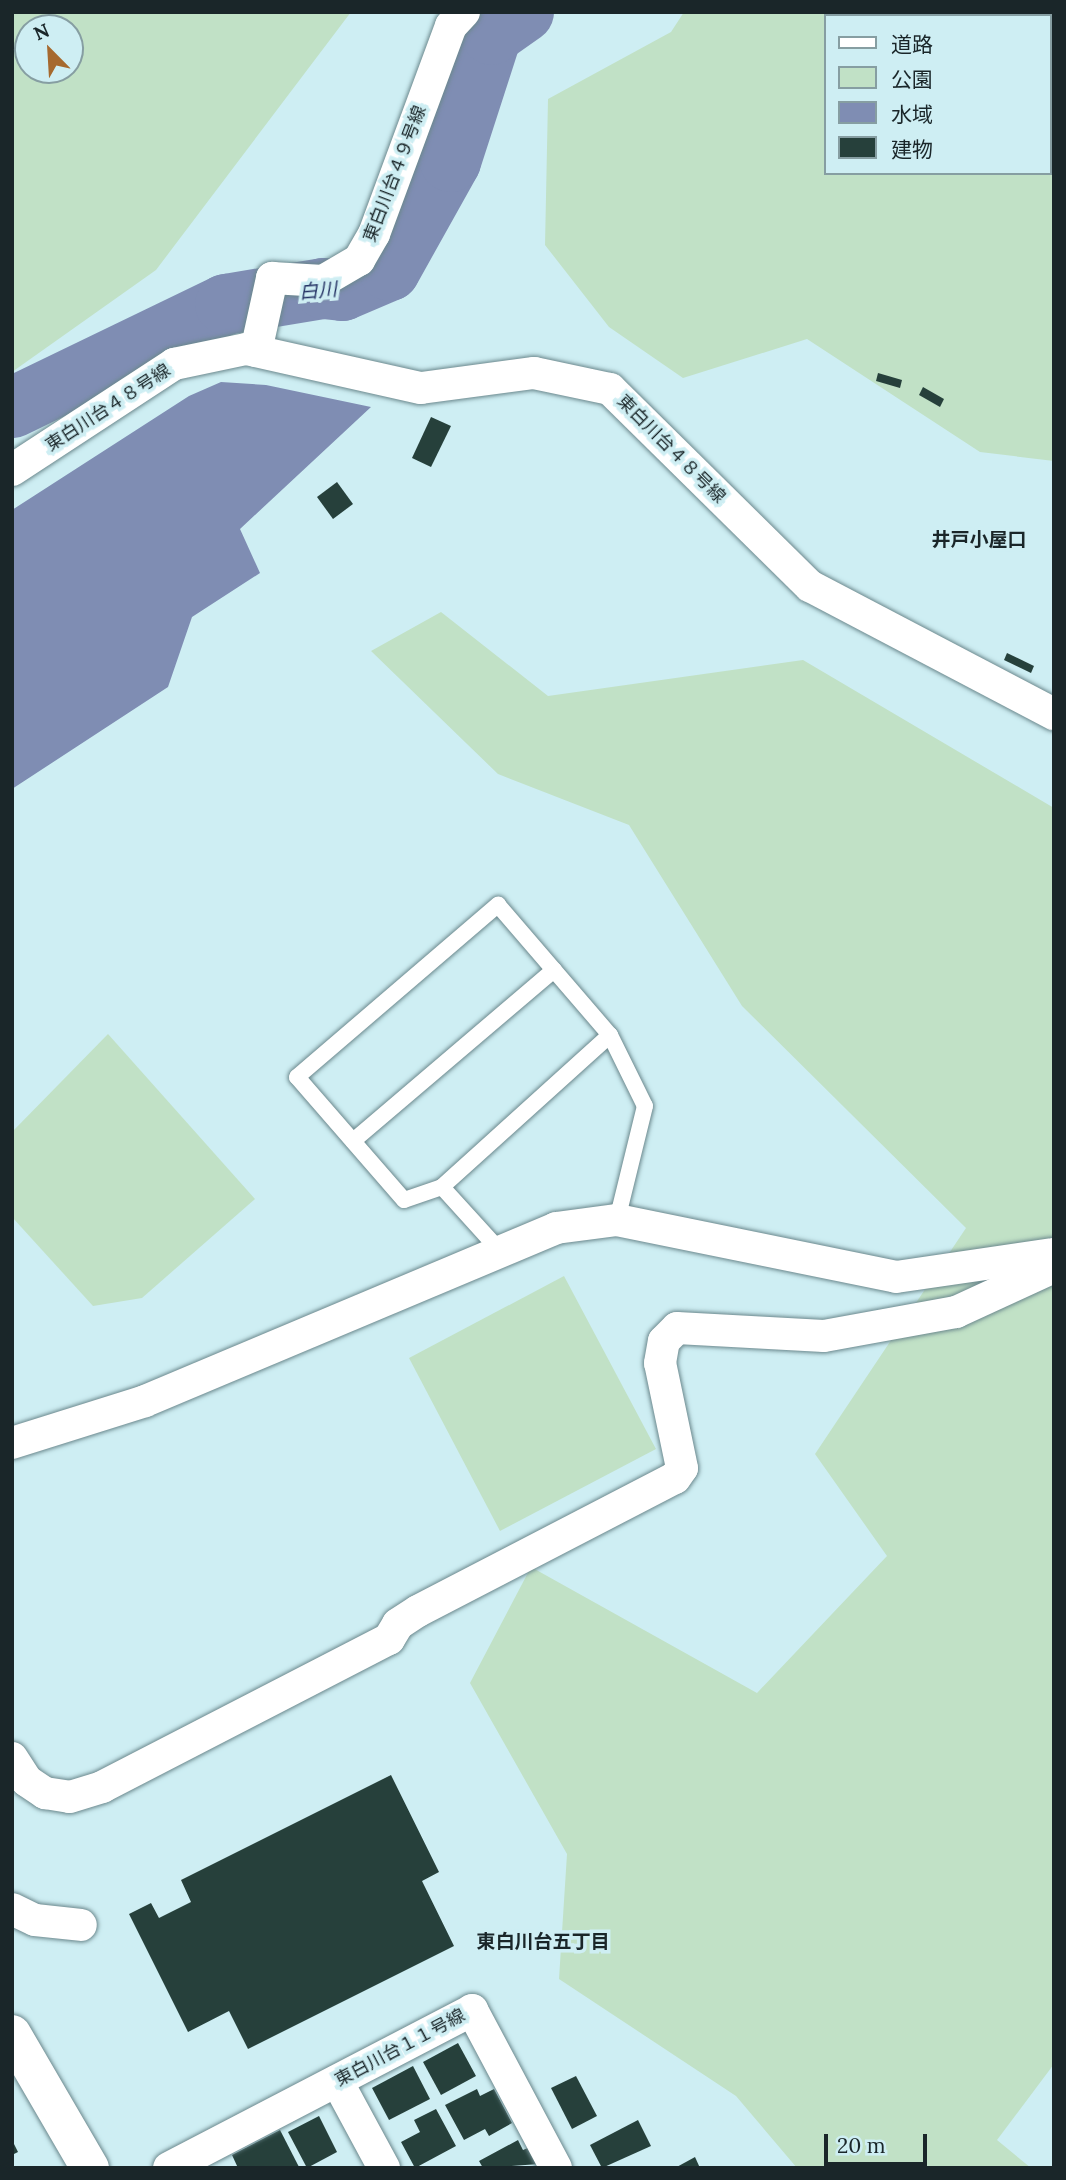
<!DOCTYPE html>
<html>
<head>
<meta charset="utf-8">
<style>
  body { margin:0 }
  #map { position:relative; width:1066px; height:2180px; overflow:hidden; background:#ceeef3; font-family:Lora,"Noto Sans JP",serif }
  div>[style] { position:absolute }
  .green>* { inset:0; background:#c1e1c6 }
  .water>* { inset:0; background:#7f8db3 }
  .river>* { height:61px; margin:-30.5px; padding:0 30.5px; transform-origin:30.5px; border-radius:30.5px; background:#7f8db3 }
  .building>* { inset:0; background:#26403b }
  .roads { filter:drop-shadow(0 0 2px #6b888d) drop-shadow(0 0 2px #6b888d) }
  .service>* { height:16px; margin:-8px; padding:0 8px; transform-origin:8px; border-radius:8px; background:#fff }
  .minor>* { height:32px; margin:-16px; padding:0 16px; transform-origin:16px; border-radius:16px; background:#fff }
  .tertiary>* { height:38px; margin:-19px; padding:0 19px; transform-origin:19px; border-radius:19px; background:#fff }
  span { translate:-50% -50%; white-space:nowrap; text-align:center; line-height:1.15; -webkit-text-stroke:7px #ceeef3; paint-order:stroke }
  .street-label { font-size:18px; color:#1a2629 }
  .water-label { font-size:19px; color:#233163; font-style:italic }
  .neighbourhood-label { font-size:19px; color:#1a2629; font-weight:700 }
  .frame { position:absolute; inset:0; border:14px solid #1a2629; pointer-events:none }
  .legend { position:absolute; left:824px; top:14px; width:228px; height:161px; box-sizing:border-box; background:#ceeef3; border:2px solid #869ea2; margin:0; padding:9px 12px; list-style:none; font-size:21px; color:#1a2629 }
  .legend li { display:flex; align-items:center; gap:14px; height:35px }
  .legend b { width:35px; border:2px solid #869ea2 }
  .north { position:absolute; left:14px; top:14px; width:70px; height:70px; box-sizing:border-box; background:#ceeef3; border:2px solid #869ea2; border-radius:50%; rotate:336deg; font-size:19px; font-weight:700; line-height:28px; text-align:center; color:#1a2629 }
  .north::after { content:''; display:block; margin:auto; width:24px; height:32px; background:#a6692e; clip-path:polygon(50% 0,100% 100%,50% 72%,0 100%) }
  .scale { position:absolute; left:824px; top:2134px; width:103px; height:32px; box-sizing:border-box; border:4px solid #1a2629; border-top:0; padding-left:9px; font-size:21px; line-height:24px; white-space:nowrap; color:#1a2629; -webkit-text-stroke:5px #ceeef3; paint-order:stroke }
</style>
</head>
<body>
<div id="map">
  <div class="green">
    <div style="clip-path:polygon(evenodd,12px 12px,351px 12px,156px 270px,12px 372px,12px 12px,70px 28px,70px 70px,28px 70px,28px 28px,70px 28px)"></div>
    <div style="clip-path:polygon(evenodd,684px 12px,1054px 12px,1054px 461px,980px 452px,807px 339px,683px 378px,609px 327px,545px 245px,548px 99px,671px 32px,684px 12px,826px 16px,1050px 16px,1050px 173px,826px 173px,826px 16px)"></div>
    <div style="clip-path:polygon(441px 612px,548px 696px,803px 660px,1054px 808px,1054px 2064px,997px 2140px,1031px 2168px,797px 2168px,736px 2096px,559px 1979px,567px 1854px,470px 1683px,531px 1567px,757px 1693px,887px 1556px,815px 1454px,966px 1228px,742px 1006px,629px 825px,498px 774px,371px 651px)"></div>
    <div style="clip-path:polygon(108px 1034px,255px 1199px,142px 1298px,93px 1306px,12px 1217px,12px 1132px)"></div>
    <div style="clip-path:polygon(564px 1276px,656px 1449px,500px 1531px,409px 1358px)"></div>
  </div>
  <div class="water">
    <div style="clip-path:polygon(221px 382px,266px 385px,371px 407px,240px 529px,260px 573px,192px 617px,168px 687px,12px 789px,12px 510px,189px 396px)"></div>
  </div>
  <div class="river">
    <div style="left:12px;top:407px;width:237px;rotate:-25.8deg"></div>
    <div style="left:225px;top:304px;width:99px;rotate:-9.3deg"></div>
    <div style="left:323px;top:288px;width:19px;rotate:6deg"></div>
    <div style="left:342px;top:290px;width:51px;rotate:-23.1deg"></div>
    <div style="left:389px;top:270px;width:125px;rotate:-60.8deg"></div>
    <div style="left:450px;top:161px;width:133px;rotate:-72.1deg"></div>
    <div style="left:491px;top:34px;width:39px;rotate:-35deg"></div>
  </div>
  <div class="building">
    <div style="clip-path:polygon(878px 373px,902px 380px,900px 388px,876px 381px)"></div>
    <div style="clip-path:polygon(923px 387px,944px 399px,940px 407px,919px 395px)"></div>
    <div style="clip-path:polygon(431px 417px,451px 426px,431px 467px,412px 458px)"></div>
    <div style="clip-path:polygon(337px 482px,353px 504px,333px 519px,317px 497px)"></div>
    <div style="clip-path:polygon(1007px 653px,1034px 666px,1031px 673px,1004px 660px)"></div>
    <div style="clip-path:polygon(391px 1775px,439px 1872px,422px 1881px,454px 1946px,248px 2049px,229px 2011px,188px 2032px,129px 1914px,151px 1903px,159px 1918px,191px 1902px,181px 1880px)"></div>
    <div style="clip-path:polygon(458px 2043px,476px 2076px,441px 2095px,423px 2062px)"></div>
    <div style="clip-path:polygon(413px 2066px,430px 2099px,389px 2120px,372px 2088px)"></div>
    <div style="clip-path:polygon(576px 2076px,597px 2116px,572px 2129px,551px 2088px)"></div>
    <div style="clip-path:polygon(477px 2089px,480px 2096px,494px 2089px,512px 2123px,489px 2136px,485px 2129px,464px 2140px,445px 2105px)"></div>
    <div style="clip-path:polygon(436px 2109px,456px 2146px,415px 2168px,401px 2142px,420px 2132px,414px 2120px)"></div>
    <div style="clip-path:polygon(319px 2116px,337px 2152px,307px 2168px,288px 2132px)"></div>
    <div style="clip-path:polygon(638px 2120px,651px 2146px,602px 2168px,590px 2145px)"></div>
    <div style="clip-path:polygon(280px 2130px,299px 2167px,238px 2168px,232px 2155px)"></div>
    <div style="clip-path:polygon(12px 2140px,18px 2152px,12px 2155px)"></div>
    <div style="clip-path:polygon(518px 2140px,523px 2150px,530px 2147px,539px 2164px,483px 2168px,479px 2161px)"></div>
    <div style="clip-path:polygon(695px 2157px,700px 2168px,675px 2168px)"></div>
  </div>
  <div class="roads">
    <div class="service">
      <div style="left:610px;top:1035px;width:227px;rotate:137.9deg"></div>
      <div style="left:442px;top:1187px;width:40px;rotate:161.1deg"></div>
      <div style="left:404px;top:1200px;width:163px;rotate:-131deg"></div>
      <div style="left:297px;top:1077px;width:265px;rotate:-40.6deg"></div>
      <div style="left:498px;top:905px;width:172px;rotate:49.3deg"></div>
      <div style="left:610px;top:1035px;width:79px;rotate:63.8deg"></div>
      <div style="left:645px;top:1106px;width:117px;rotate:103.8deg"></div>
      <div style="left:353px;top:1141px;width:264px;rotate:-40.4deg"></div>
      <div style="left:442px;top:1187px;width:86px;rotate:47.8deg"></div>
    </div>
    <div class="minor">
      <div style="left:256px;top:351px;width:75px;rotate:-77.6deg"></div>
      <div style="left:272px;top:278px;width:51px;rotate:3.4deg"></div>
      <div style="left:323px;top:281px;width:42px;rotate:-30.3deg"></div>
      <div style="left:359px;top:260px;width:30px;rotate:-60deg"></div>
      <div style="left:374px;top:234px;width:222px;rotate:-69.7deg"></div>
      <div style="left:451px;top:26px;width:19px;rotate:-47deg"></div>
      <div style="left:12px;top:470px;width:194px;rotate:-33.2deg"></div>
      <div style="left:174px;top:364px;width:74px;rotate:-11.8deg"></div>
      <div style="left:246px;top:349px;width:179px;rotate:12.6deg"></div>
      <div style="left:421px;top:388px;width:114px;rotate:-7.6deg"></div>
      <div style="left:534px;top:373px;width:78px;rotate:11.9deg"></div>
      <div style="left:610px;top:389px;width:281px;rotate:44.6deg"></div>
      <div style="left:810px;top:586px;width:276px;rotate:27.7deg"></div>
      <div style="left:12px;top:1443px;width:139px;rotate:-17.5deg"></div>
      <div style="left:145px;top:1401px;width:446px;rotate:-22.8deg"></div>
      <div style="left:556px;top:1228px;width:62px;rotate:-7.5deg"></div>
      <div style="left:617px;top:1220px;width:285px;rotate:11.5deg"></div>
      <div style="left:896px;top:1277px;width:160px;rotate:-8.3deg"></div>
      <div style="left:12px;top:1758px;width:27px;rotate:57deg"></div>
      <div style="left:27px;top:1781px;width:22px;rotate:34deg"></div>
      <div style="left:45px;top:1793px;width:25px;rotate:9deg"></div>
      <div style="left:70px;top:1797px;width:34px;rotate:-17deg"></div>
      <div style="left:102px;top:1787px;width:323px;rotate:-27.3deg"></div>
      <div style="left:389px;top:1639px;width:17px;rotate:-59deg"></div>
      <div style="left:398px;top:1624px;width:24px;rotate:-33deg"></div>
      <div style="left:418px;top:1611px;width:289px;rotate:-27.4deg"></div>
      <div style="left:675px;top:1478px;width:12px;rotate:-55deg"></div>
      <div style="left:682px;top:1468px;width:107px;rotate:-101.8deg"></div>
      <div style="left:660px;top:1363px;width:22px;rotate:-80deg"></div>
      <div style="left:664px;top:1341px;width:18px;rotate:-45deg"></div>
      <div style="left:677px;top:1328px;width:147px;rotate:3.1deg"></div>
      <div style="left:824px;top:1336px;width:134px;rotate:-10.3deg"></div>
      <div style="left:956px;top:1312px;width:108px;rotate:-24.7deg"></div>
      <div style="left:12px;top:1909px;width:25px;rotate:26deg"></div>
      <div style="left:35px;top:1920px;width:46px;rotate:6.2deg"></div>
      <div style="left:337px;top:2081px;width:99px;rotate:61.6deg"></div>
      <div style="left:169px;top:2168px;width:342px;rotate:-27.5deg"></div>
      <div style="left:472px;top:2010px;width:179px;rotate:62deg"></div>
    </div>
    <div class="tertiary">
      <div style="left:12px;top:2034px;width:155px;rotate:59.8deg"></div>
    </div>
  </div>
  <div class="street-label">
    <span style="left:395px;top:174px;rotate:-69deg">東白川台４９号線</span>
    <span style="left:108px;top:408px;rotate:-33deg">東白川台４８号線</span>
    <span style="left:671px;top:449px;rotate:45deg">東白川台４８号線</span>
    <span style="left:400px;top:2048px;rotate:-28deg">東白川台１１号線</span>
  </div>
  <div class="water-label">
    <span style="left:318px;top:291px;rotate:-5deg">白川</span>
  </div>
  <div class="neighbourhood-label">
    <span style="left:979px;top:540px">井戸小屋口</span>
    <span style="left:543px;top:1942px">東白川台五丁目</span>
  </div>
  <div class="frame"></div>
  <ul class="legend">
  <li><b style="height:9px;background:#fff"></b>道路</li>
  <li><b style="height:19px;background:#c1e1c6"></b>公園</li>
  <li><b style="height:19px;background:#7f8db3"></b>水域</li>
  <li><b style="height:19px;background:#26403b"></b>建物</li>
  </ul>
  <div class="north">N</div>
  <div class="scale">20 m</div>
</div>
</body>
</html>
